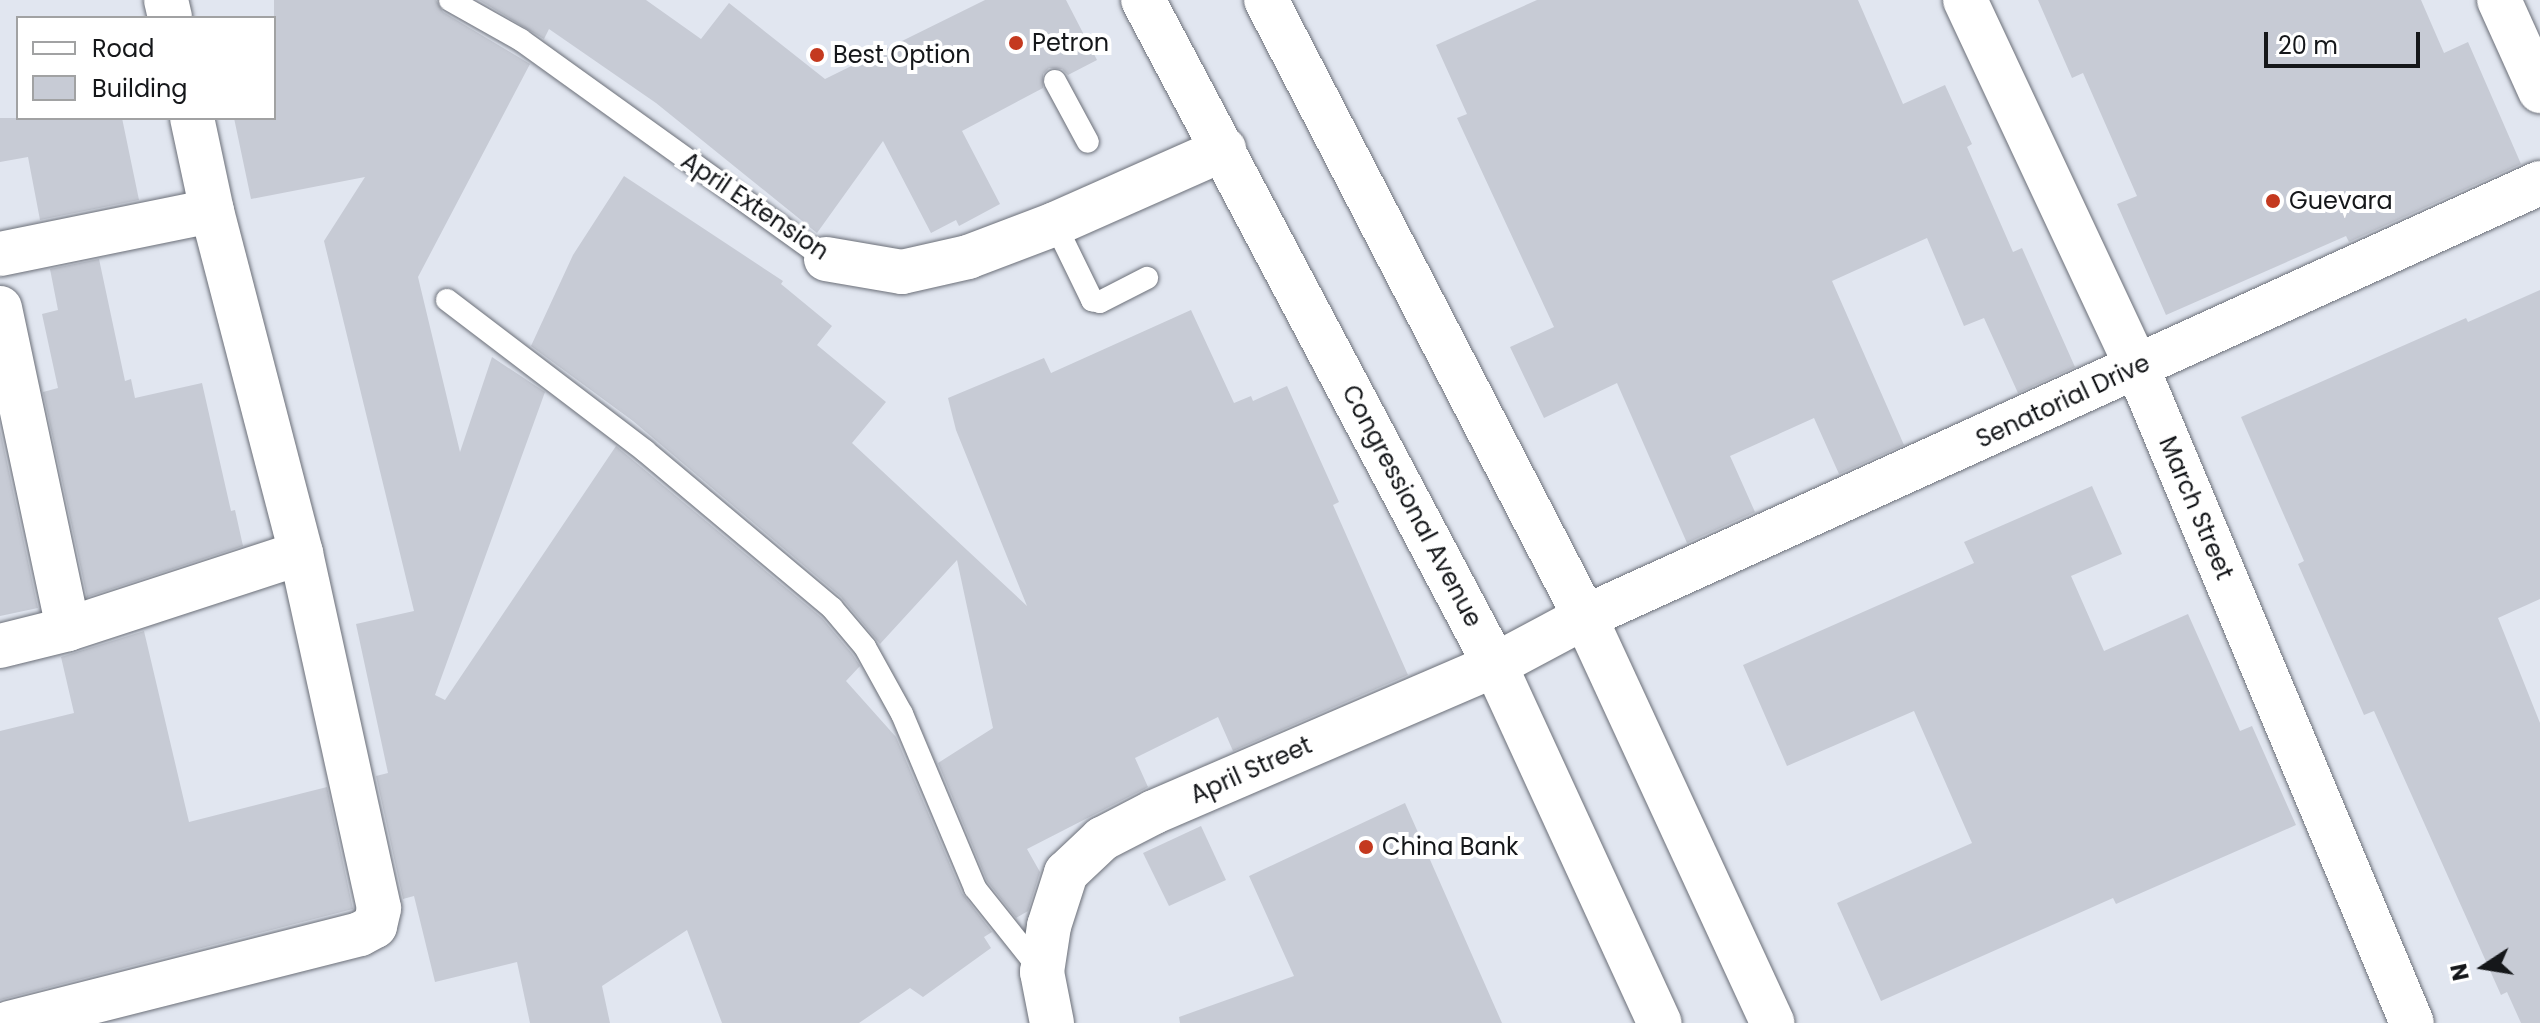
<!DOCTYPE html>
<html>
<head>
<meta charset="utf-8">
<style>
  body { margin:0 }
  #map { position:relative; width:2540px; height:1023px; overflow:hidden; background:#e1e6f0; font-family:Poppins,sans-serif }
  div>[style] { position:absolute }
  .building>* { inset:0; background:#c7cbd5 }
  .roads { filter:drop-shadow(0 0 2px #6b6f78) drop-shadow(0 0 2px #6b6f78) }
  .lane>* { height:22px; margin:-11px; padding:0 11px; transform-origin:11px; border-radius:11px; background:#fff }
  .street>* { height:44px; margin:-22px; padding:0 22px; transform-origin:22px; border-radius:22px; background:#fff }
  .secondary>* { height:44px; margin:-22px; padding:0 22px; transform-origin:22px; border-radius:22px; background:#fff }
  .dots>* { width:22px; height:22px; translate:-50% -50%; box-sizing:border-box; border:4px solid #fff; border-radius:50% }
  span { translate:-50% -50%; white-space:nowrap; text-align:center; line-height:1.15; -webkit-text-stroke:8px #fff; paint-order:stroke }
  .poi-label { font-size:24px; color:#15171a }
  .left { translate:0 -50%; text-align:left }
  .street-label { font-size:24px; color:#15171a }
  .legend { position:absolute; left:16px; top:16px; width:260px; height:104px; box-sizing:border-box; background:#fff; border:2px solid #a1a2a3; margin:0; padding:10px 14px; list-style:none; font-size:24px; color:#15171a }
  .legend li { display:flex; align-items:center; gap:16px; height:40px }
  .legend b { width:40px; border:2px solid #a1a2a3 }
  .north { position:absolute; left:2444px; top:927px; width:80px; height:80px; -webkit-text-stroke:6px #fff; paint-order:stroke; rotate:258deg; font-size:22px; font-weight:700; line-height:32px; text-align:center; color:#15171a }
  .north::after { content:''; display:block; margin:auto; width:28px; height:36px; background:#15171a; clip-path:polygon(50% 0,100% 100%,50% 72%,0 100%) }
  .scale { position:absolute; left:2264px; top:32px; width:156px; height:36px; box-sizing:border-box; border:4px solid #15171a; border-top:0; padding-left:10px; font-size:24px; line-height:28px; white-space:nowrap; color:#15171a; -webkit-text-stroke:6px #fff; paint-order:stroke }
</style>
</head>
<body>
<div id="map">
  <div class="building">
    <div style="clip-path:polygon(274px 0,436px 0,443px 12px,530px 64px,418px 277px,460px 452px,492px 357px,545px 392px,435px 695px,445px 700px,616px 446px,822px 618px,853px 655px,860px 666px,846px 681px,896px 737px,962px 893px,992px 932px,984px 937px,991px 948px,923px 997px,910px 988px,859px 1023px,722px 1023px,687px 930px,602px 986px,610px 1023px,530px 1023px,517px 962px,435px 982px,414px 896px,403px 899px,376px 776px,388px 773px,356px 624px,414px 611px,324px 241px,365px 177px,251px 199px,234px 118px,274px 118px)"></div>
    <div style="clip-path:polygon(479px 0,646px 0,701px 39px,729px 3px,825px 79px,985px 0,1066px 0,1097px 60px,1068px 75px,1062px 69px,1049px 68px,1043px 74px,1043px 88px,962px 131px,1000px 204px,959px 226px,956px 220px,931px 233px,883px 141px,817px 233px,656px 103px,549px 29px,544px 39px)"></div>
    <div style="clip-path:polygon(1537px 0,1858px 0,1903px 104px,1945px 85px,1972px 144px,1967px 147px,2013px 252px,2022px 248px,2075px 367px,2018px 393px,1984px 318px,1964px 326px,1927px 238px,1832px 281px,1904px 445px,1839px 474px,1814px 418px,1730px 456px,1755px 512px,1687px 543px,1617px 383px,1544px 418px,1510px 347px,1554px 327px,1457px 118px,1467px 114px,1436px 45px)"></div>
    <div style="clip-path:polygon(2038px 0,2421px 0,2444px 53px,2468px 42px,2521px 164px,2349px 242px,2346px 236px,2166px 315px,2117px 204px,2137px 196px,2083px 73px,2072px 78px)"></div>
    <div style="clip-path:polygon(0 118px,122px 118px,139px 200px,40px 220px,28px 157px,0 162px)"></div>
    <div style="clip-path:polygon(624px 176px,783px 281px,781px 284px,832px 326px,817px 345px,886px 402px,852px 443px,1027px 606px,956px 430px,948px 398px,1044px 358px,1051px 373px,1191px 310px,1234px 403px,1251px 396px,1253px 401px,1287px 386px,1339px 502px,1333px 505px,1408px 675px,1233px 751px,1218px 717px,1135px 758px,1148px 787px,1027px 849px,1040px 872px,1028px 911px,1016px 918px,987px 881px,938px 763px,993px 728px,957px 560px,880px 644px,841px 597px,633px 421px,531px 346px,573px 255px)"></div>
    <div style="clip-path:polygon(99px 259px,125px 381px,131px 379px,135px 398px,202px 383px,231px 511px,235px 510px,243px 546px,87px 597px,43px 392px,58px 388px,42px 314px,58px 310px,50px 269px)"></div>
    <div style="clip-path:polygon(2540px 290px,2540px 599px,2498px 618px,2540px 723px,2540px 1023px,2521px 1023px,2507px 992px,2501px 995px,2374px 711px,2364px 715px,2298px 564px,2304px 561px,2241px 417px,2466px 318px,2468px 322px)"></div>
    <div style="clip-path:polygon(0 429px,38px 608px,0 616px)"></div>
    <div style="clip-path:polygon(2092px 486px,2122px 554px,2071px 576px,2104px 651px,2188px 614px,2240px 731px,2252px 726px,2296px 825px,2116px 904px,2113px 898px,1881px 1001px,1837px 903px,1972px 843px,1914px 711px,1787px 766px,1743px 665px,1974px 563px,1964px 542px)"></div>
    <div style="clip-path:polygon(144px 631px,189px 822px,327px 787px,353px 909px,0 1000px,0 731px,74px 713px,61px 657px)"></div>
    <div style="clip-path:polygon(1405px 803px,1502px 1023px,1180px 1023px,1179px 1017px,1294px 976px,1249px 876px)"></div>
    <div style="clip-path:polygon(1201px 826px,1226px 880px,1169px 906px,1143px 853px)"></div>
  </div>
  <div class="roads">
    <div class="lane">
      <div style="left:450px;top:0;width:81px;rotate:29.4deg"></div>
      <div style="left:521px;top:40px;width:375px;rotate:35.7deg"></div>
      <div style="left:1055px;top:81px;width:69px;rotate:61.6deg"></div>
      <div style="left:1055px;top:224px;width:85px;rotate:64deg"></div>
      <div style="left:1092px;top:300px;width:8px;rotate:14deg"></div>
      <div style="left:1100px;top:302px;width:53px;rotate:-27.1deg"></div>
      <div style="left:447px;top:300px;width:249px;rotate:37.3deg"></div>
      <div style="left:645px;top:451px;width:244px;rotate:40deg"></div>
      <div style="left:832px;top:608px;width:51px;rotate:49.8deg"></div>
      <div style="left:865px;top:647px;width:77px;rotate:61.1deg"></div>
      <div style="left:902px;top:714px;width:189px;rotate:67.2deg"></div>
      <div style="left:975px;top:888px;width:106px;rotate:51.5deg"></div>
    </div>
    <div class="street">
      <div style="left:166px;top:0;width:18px;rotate:77deg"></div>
      <div style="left:1965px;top:0;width:405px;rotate:64.9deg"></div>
      <div style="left:2137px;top:367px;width:711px;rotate:67.26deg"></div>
      <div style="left:2499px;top:0;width:100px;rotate:65.7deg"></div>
      <div style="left:0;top:254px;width:216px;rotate:-11.5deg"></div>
      <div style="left:826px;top:259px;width:77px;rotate:9.7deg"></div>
      <div style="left:902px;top:272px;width:68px;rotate:-12.8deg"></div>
      <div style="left:968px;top:257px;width:93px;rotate:-20.8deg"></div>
      <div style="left:1055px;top:224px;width:185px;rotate:-23.9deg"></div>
      <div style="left:0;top:308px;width:328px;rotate:78deg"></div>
      <div style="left:0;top:646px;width:70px;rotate:-14deg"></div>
      <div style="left:68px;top:629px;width:245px;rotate:-18.1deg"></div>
      <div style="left:9px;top:1023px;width:362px;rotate:-14.2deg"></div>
      <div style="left:360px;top:934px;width:17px;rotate:-28deg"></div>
      <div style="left:375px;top:926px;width:18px;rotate:-77deg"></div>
      <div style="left:379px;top:908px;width:363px;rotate:-102.4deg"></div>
      <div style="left:301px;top:553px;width:353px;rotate:-104.6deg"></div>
      <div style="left:212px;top:211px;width:95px;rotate:-102.1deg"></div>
      <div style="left:1052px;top:1023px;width:52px;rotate:-101.1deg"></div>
      <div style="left:1042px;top:972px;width:47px;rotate:-81.3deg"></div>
      <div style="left:1049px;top:926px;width:56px;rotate:-72.2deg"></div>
      <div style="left:1066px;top:873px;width:50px;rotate:-43.4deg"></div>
      <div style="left:1102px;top:839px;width:59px;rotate:-27.4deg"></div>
      <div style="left:1154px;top:812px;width:371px;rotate:-23.3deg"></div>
      <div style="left:1495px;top:665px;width:102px;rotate:-28.1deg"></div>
      <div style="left:1585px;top:617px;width:1049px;rotate:-24.44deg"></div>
    </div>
    <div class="secondary">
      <div style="left:1143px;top:0;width:752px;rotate:62.11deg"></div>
      <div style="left:1495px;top:665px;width:394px;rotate:65.3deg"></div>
      <div style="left:1266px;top:0;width:695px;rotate:62.66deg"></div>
      <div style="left:1585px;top:617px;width:447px;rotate:65.2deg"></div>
    </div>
  </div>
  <div class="dots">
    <div style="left:1016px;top:43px;background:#c4391f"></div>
    <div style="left:817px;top:55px;background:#c4391f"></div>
    <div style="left:2273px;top:201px;background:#c4391f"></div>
    <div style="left:1366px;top:847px;background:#c4391f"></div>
  </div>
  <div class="poi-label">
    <span class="left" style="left:1032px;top:43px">Petron</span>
    <span class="left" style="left:833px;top:55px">Best Option</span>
    <span class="left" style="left:2289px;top:201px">Guevara</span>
    <span class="left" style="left:1382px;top:847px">China Bank</span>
  </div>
  <div class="street-label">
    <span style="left:755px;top:206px;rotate:34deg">April Extension</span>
    <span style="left:2063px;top:401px;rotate:-25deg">Senatorial Drive</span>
    <span style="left:1412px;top:506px;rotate:62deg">Congressional Avenue</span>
    <span style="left:2196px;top:508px;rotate:67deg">March Street</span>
    <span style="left:1251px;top:770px;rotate:-24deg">April Street</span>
  </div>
  <ul class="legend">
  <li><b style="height:10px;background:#fff"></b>Road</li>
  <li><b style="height:22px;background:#c7cbd5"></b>Building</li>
  </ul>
  <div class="north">N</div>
  <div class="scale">20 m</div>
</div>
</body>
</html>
